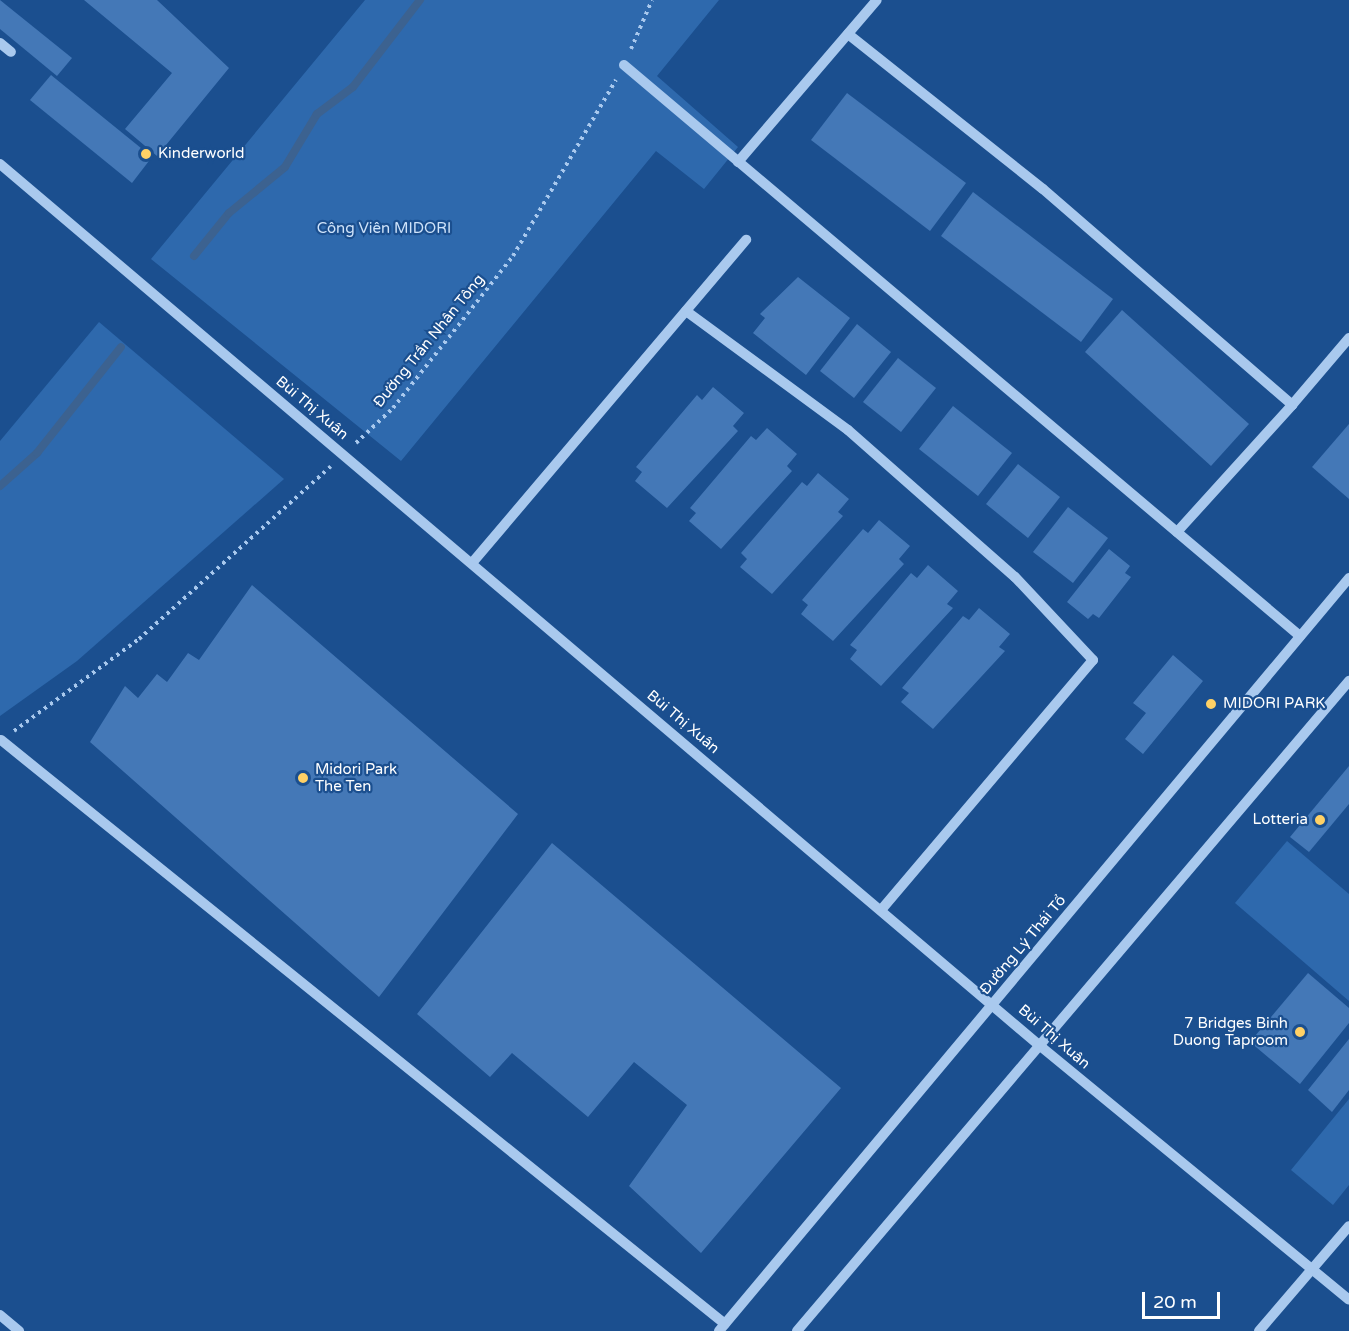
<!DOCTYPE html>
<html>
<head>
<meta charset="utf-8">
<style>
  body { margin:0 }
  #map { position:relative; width:1349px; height:1331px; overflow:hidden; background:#1b4f8f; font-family:"Varela Round",sans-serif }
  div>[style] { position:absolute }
  .green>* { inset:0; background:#2e69ad }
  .stream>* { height:8px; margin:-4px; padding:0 4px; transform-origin:4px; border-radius:4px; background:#3c6290 }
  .building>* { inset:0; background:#4478b7 }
  .path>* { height:4px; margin-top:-2px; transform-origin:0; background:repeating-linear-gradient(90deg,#a9c9ee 0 3px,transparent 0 7.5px) }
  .minor>* { height:10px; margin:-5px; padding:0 5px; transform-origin:5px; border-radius:5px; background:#a9c9ee }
  .dots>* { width:16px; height:16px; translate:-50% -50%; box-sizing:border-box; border:3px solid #1b4f8f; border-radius:50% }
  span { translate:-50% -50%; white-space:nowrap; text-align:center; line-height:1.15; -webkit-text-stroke:4.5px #1b4f8f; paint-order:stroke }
  .poi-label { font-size:15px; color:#fff }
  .left { translate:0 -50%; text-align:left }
  .right { translate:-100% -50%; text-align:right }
  .park-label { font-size:15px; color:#cfe3fa }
  .street-label { font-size:15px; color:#fff }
  .scale { position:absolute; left:1142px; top:1292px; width:78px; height:27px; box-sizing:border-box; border:3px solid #fff; border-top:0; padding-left:8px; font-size:18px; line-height:21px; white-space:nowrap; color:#fff; -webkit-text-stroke:4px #1b4f8f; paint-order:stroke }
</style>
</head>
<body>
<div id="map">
  <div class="green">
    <div style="clip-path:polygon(365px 0,719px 0,657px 76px,738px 147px,704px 189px,656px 151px,401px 461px,151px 259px)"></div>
    <div style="clip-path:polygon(99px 322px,284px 479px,77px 661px,0 716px,0 441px)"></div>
    <div style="clip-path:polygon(1287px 841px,1349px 894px,1349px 1001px,1235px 903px)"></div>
    <div style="clip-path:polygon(1349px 1099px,1349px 1185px,1333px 1205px,1291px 1170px)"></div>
  </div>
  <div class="stream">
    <div style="left:194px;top:256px;width:55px;rotate:-50.9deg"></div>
    <div style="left:229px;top:213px;width:72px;rotate:-39.4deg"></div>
    <div style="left:285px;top:167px;width:62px;rotate:-58.9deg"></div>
    <div style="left:317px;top:114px;width:45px;rotate:-36.9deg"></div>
    <div style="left:353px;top:87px;width:110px;rotate:-52.4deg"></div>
    <div style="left:0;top:486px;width:50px;rotate:-41.7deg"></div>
    <div style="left:37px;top:453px;width:135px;rotate:-51.6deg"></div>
  </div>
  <div class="building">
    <div style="clip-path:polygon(0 0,72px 58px,57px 76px,0 29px)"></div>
    <div style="clip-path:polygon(84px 0,157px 0,229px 68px,157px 156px,125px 129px,172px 73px)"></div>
    <div style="clip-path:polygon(51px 75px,152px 157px,132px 183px,30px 100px)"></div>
    <div style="clip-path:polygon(847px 93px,966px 183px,930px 231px,811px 140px)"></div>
    <div style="clip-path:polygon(973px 192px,1113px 299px,1081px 342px,941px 236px)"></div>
    <div style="clip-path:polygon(798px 277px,850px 318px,806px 375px,753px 333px,765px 318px,760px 314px)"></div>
    <div style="clip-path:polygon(1122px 310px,1249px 424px,1211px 466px,1085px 352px)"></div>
    <div style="clip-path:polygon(857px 324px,891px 352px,854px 398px,820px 371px)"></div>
    <div style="clip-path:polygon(898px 358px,936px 388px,901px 432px,863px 402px)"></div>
    <div style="clip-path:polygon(713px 387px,744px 413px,733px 426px,738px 431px,667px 508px,635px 481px,642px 472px,636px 467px,697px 395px,702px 400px)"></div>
    <div style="clip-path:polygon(953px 406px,1012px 453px,978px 496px,919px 449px)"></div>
    <div style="clip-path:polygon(1349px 424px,1349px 499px,1312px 467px)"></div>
    <div style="clip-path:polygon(767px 428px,797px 454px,787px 466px,792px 471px,721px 549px,689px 521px,696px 513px,690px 508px,751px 436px,756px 440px)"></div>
    <div style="clip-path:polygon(1018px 464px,1060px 497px,1028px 538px,986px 504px)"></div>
    <div style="clip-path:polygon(818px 473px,849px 499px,838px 512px,843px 516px,772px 594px,740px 567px,747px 559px,741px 553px,802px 482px,807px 486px)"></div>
    <div style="clip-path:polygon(1068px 507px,1108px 538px,1073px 583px,1033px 552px)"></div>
    <div style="clip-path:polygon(879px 520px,910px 546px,899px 559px,904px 564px,833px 641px,801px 614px,808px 605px,802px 600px,863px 529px,868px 533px)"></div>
    <div style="clip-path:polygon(1109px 549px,1130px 566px,1125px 573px,1131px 577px,1099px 618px,1093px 614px,1088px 619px,1067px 602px)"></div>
    <div style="clip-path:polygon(928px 565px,958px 591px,947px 604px,953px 608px,881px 686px,850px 659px,857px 650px,850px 645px,911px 573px,917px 578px)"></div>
    <div style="clip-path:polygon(252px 585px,518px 814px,379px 997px,90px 742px,125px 686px,138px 698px,157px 674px,167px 682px,188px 653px,199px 660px)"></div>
    <div style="clip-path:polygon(979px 608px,1010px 634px,999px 647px,1005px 651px,933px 729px,901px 702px,909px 693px,902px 688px,963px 616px,969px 620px)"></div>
    <div style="clip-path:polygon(1173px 655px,1203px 681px,1143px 754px,1125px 739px,1146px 713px,1133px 703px)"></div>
    <div style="clip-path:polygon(1349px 766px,1349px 804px,1309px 852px,1290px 837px)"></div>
    <div style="clip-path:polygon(552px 843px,841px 1088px,701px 1253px,629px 1186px,687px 1105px,634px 1062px,588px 1117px,512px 1053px,490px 1077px,417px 1014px)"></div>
    <div style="clip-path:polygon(1308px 973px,1349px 1008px,1349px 1023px,1300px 1084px,1250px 1042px)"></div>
    <div style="clip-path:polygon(1349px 1039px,1349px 1090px,1332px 1112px,1308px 1090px)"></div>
  </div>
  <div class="path">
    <div style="left:631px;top:49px;width:53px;rotate:-66.8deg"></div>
    <div style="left:356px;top:443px;width:51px;rotate:-43.4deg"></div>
    <div style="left:393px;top:408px;width:194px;rotate:-51.7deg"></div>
    <div style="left:513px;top:256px;width:204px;rotate:-59.7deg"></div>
    <div style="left:14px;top:731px;width:155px;rotate:-36.4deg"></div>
    <div style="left:139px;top:639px;width:258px;rotate:-42deg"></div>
  </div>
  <div class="minor">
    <div style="left:848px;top:34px;width:249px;rotate:38.5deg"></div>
    <div style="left:1043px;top:189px;width:330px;rotate:40.9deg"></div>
    <div style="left:1292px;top:405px;width:88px;rotate:-49.6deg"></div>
    <div style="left:0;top:43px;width:14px;rotate:39deg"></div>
    <div style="left:624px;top:65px;width:885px;rotate:40.19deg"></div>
    <div style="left:738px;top:162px;width:213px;rotate:-49.4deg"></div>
    <div style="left:0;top:164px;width:1362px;rotate:40.3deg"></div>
    <div style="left:1039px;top:1045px;width:401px;rotate:39.4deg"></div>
    <div style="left:686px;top:311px;width:201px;rotate:36.3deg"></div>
    <div style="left:848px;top:430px;width:222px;rotate:41.4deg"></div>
    <div style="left:1015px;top:577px;width:114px;rotate:46.8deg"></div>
    <div style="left:1093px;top:660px;width:328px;rotate:130.3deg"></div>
    <div style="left:1177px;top:532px;width:171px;rotate:-47.8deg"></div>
    <div style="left:472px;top:563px;width:424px;rotate:-49.7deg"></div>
    <div style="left:1px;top:740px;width:930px;rotate:38.89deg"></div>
    <div style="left:0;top:1315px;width:25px;rotate:40deg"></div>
    <div style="left:719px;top:1331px;width:982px;rotate:-50.08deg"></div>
    <div style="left:797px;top:1331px;width:853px;rotate:-49.66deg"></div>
    <div style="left:1259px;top:1331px;width:138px;rotate:-49.4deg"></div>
  </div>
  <div class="dots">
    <div style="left:146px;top:154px;background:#ffd166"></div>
    <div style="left:1211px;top:704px;background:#ffd166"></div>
    <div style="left:303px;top:778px;background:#ffd166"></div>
    <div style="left:1320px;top:820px;background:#ffd166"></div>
    <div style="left:1300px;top:1032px;background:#ffd166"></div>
  </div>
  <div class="poi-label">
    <span class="left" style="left:158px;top:154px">Kinderworld</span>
    <span class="left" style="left:1223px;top:704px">MIDORI PARK</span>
    <span class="left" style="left:315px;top:778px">Midori Park<br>The Ten</span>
    <span class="right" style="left:1308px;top:820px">Lotteria</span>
    <span class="right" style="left:1288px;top:1032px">7 Bridges Binh<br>Duong Taproom</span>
  </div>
  <div class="park-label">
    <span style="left:384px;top:229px">Công Viên MIDORI</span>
  </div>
  <div class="street-label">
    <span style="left:429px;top:341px;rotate:-51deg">Đường Trần Nhân Tông</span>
    <span style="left:312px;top:408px;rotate:40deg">Bùi Thị Xuân</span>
    <span style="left:683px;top:722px;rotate:40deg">Bùi Thị Xuân</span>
    <span style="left:1023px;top:945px;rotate:-50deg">Đường Lý Thái Tổ</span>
    <span style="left:1054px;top:1037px;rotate:41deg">Bùi Thị Xuân</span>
  </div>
  <div class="scale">20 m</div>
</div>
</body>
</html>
